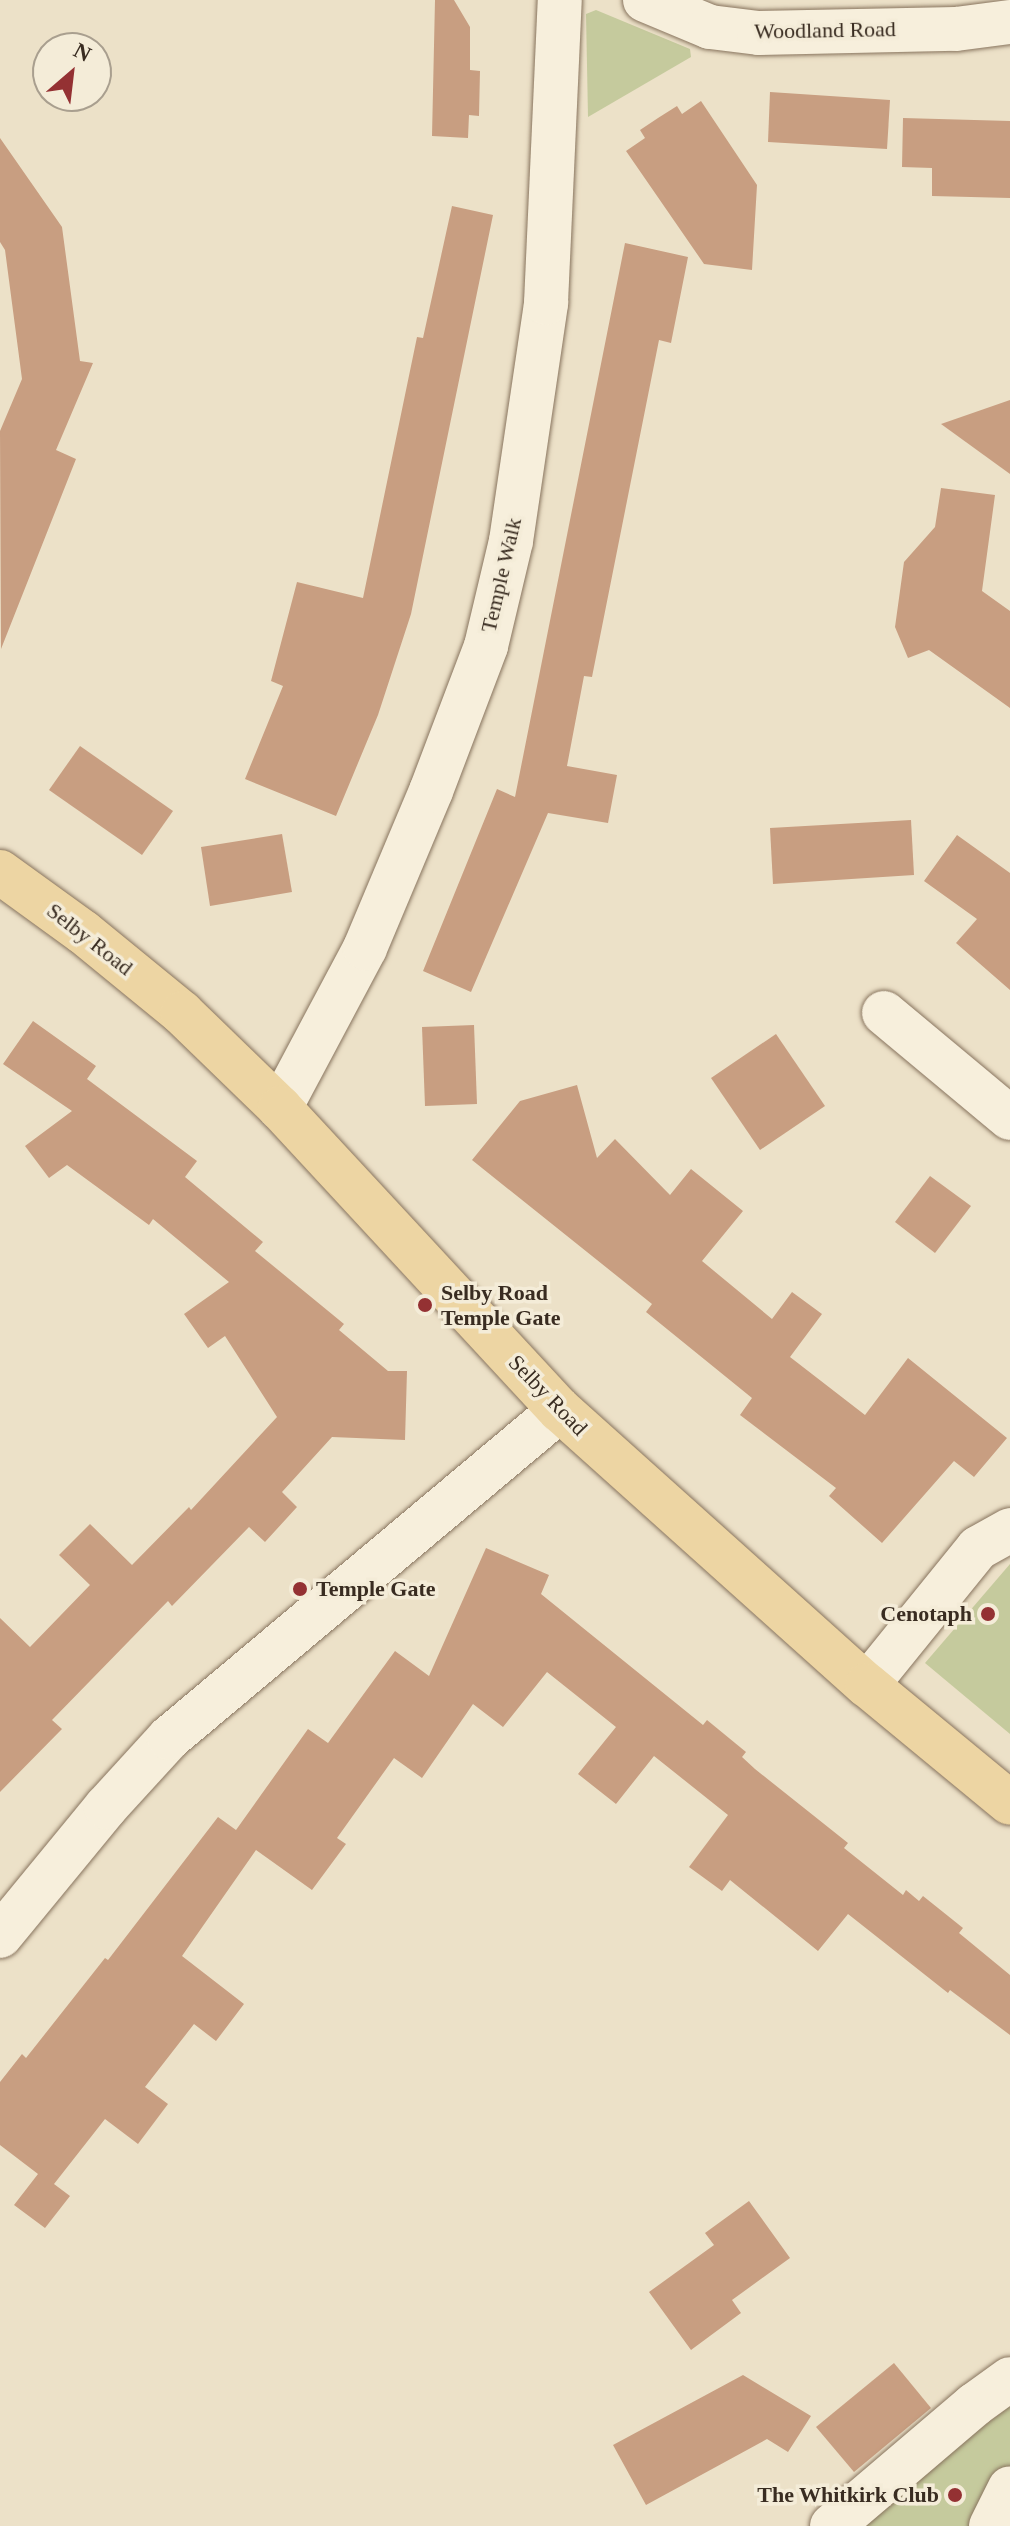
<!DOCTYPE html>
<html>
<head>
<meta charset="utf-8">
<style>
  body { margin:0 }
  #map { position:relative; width:1010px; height:2526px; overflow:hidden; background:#ece1c8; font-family:Georgia,serif }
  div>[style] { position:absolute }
  .green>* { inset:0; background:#c5ca9d }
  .building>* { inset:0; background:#c89e81 }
  .roads { filter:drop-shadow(0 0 2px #88745e) drop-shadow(0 0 2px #88745e) }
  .minor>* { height:44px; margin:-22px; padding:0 22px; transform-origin:22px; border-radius:22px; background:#f7efdc }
  .major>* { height:44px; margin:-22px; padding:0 22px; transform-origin:22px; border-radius:22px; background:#edd5a3 }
  .dots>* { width:22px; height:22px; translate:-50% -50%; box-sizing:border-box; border:4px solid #f4ecd8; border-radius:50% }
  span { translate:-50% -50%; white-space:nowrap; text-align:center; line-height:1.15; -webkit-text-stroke:7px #f4ecd8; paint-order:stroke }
  .street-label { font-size:22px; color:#392c21 }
  .poi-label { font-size:22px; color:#392c21; font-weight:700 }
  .left { translate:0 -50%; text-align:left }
  .right { translate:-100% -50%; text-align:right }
  .north { position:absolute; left:32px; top:32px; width:80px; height:80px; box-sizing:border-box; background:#f4ecd8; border:2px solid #a99f8f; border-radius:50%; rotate:28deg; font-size:22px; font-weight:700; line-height:32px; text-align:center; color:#392c21 }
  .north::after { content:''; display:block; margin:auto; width:28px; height:36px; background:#943133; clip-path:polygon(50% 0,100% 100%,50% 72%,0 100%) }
</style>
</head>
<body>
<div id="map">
  <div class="green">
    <div style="clip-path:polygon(596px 10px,690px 49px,691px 57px,588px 117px,586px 14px)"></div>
    <div style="clip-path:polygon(1010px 1564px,1010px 1734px,925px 1663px)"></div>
    <div style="clip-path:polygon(1010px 2406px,1010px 2526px,865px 2526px,934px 2464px)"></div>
  </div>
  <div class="building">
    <div style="clip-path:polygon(435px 0,454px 0,470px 27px,470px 70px,480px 71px,479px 116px,469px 115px,468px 138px,432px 136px)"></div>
    <div style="clip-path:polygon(770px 92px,890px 100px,887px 149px,768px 142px)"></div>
    <div style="clip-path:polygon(701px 101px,757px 185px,752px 270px,704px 264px,626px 151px,645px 138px,640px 130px,658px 118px,677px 106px,682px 114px)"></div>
    <div style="clip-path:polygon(903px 118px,1010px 121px,1010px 198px,932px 196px,932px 168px,902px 167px)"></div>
    <div style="clip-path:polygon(0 138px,62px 227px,80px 361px,93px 363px,56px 450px,76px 459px,1px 649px,0 431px,22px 379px,5px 250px,0 242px)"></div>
    <div style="clip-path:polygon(452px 206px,493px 215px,411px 614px,378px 715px,336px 816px,245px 779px,283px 686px,271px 681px,297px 582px,363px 598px,417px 337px,423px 338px)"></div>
    <div style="clip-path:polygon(625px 243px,688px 257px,671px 343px,659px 340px,592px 677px,584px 676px,567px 766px,617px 775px,608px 823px,548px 813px,471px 992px,423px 971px,497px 789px,515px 797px)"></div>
    <div style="clip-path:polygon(1010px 400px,1010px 474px,941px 424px)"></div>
    <div style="clip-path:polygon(941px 488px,995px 495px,982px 591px,1010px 611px,1010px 708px,929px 650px,908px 658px,895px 627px,904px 562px,935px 527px)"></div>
    <div style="clip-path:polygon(80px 746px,173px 811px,142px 855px,49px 790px)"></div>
    <div style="clip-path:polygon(911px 820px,914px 875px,773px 884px,770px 828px)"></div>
    <div style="clip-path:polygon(282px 834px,292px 892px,210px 906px,201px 847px)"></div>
    <div style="clip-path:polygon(957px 835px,1010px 873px,1010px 990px,956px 943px,977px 919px,924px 881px)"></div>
    <div style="clip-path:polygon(33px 1021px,96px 1066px,87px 1079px,197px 1161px,185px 1177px,263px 1242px,255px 1251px,344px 1324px,339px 1330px,388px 1371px,407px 1371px,405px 1440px,332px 1437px,282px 1492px,297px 1507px,265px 1542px,249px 1527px,172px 1606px,168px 1601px,52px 1720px,62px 1729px,0 1792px,0 1618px,30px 1647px,90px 1585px,59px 1555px,90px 1524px,132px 1565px,189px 1507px,191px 1510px,277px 1417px,225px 1336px,208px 1348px,184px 1314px,229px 1282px,153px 1219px,149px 1225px,67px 1165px,49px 1178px,25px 1146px,72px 1111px,3px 1064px)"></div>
    <div style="clip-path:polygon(474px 1025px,477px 1104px,425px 1106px,422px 1027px)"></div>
    <div style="clip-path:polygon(776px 1034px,825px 1106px,760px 1150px,711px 1078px)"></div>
    <div style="clip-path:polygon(577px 1085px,597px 1158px,615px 1139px,670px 1195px,691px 1169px,743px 1211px,702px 1261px,772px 1319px,792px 1292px,822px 1314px,790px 1357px,865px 1415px,908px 1358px,1007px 1438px,974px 1477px,954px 1461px,882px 1543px,829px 1496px,836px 1488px,740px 1415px,752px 1398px,646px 1312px,652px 1304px,472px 1160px,520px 1101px)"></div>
    <div style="clip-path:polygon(930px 1176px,971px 1206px,935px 1253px,895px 1222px)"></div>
    <div style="clip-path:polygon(486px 1548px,549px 1575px,541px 1594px,703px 1725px,707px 1720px,746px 1752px,742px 1757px,755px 1769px,848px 1843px,844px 1848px,903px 1895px,906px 1890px,919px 1901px,923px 1896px,963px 1928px,959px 1933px,1010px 1975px,1010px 2035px,950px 1990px,948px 1993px,848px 1914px,818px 1951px,730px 1880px,722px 1891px,689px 1867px,728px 1815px,654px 1756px,616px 1804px,578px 1774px,616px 1727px,547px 1672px,503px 1727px,473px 1704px,422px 1778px,394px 1758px,337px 1838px,346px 1844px,312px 1890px,256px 1850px,182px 1956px,244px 2004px,216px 2041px,194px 2024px,145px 2087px,168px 2104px,138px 2144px,105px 2119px,54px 2184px,70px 2196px,45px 2228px,14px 2205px,38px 2174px,0 2145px,0 2082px,22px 2054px,26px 2058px,105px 1958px,108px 1960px,218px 1817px,236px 1830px,308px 1729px,328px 1743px,395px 1651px,429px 1676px)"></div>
    <div style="clip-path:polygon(749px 2201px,790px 2258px,732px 2300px,741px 2313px,691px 2350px,649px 2292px,714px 2245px,705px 2233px)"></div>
    <div style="clip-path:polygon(894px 2363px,931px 2408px,854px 2472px,816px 2427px)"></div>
    <div style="clip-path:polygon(743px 2375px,811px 2416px,788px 2452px,767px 2439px,646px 2505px,613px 2445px)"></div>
  </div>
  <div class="roads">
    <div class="minor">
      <div style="left:645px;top:0;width:70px;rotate:22.6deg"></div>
      <div style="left:710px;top:27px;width:49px;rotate:7deg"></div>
      <div style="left:759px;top:33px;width:197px;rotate:-1.2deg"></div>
      <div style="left:956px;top:29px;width:54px;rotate:-7.4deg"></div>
      <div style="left:884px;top:1013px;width:164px;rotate:39.8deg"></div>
      <div style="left:280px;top:1108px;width:181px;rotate:-62deg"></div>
      <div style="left:365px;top:948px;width:170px;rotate:-67.2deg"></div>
      <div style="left:431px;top:791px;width:155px;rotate:-69.2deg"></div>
      <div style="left:486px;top:646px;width:108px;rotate:-76.6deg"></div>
      <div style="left:511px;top:541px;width:241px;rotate:-81.6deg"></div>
      <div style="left:546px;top:303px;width:303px;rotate:-87.4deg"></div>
      <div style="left:867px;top:1685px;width:176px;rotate:-51deg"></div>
      <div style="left:978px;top:1548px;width:37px;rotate:-29deg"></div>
      <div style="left:0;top:1936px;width:167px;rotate:-50.6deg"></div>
      <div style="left:106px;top:1807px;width:93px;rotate:-47.6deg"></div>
      <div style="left:169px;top:1738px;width:510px;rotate:-39.99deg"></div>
      <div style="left:832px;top:2526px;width:187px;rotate:-40.4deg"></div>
      <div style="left:974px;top:2405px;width:44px;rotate:-35.8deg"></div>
      <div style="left:991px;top:2526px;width:42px;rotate:-63.4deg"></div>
    </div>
    <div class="major">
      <div style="left:0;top:872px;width:102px;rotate:35.9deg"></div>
      <div style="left:83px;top:932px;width:128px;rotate:39.3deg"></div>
      <div style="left:182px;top:1013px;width:136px;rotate:44.1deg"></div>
      <div style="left:280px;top:1108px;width:412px;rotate:47.2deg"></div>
      <div style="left:560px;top:1410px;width:412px;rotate:41.9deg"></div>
      <div style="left:867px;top:1685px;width:185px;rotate:39.5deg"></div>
    </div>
  </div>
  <div class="dots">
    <div style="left:425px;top:1305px;background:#943133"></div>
    <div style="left:300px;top:1589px;background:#943133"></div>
    <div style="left:988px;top:1614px;background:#943133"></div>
    <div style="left:955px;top:2495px;background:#943133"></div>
  </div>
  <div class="street-label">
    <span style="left:825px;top:30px;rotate:-1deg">Woodland Road</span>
    <span style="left:501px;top:575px;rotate:-77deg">Temple Walk</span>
    <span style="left:90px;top:939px;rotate:38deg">Selby Road</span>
    <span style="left:548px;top:1395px;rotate:46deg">Selby Road</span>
  </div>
  <div class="poi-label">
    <span class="left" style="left:441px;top:1305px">Selby Road<br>Temple Gate</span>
    <span class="left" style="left:316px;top:1589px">Temple Gate</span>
    <span class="right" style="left:972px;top:1614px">Cenotaph</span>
    <span class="right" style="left:939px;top:2495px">The Whitkirk Club</span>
  </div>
  <div class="north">N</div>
</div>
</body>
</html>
